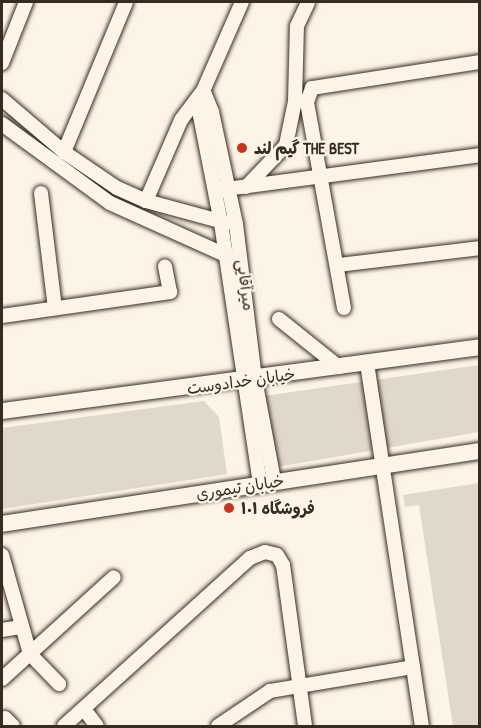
<!DOCTYPE html>
<html>
<head>
<meta charset="utf-8">
<style>
  body { margin:0 }
  #map { position:relative; width:481px; height:728px; overflow:hidden; background:#fcf5e5; font-family:"Patrick Hand","Playpen Sans Arabic",sans-serif }
  div>[style] { position:absolute }
  .green>* { inset:0; background:#e0d8c8 }
  .roads { filter:drop-shadow(0 0 2px #3b2a1e) drop-shadow(0 0 2px #3b2a1e) }
  .minor>* { height:14px; margin:-7px; padding:0 7px; transform-origin:7px; border-radius:7px; background:#fcf5e5 }
  .major>* { height:16px; margin:-8px; padding:0 8px; transform-origin:8px; border-radius:8px; background:#fcf5e5 }
  .dots>* { width:16px; height:16px; translate:-50% -50%; box-sizing:border-box; border:3px solid #fcf5e5; border-radius:50% }
  span { translate:-50% -50%; white-space:nowrap; text-align:center; line-height:1.15; -webkit-text-stroke:4.5px #fcf5e5; paint-order:stroke }
  .poi-label { font-size:16px; color:#3b2a1e; font-weight:700 }
  .left { translate:0 -50%; text-align:left }
  .street-label { font-size:16px; color:#3b2a1e }
  .frame { position:absolute; inset:0; border:3px solid #3b2a1e; pointer-events:none }
</style>
</head>
<body>
<div id="map">
  <div class="green">
    <div style="clip-path:polygon(479px 365px,479px 432px,277px 467px,264px 396px)"></div>
    <div style="clip-path:polygon(204px 401px,219px 417px,227px 474px,2px 509px,2px 428px)"></div>
    <div style="clip-path:polygon(479px 483px,479px 726px,453px 726px,419px 505px,405px 507px,403px 495px)"></div>
  </div>
  <div class="roads">
    <div class="minor">
      <div style="left:242px;top:2px;width:97px;rotate:113.7deg"></div>
      <div style="left:203px;top:91px;width:25px;rotate:97deg"></div>
      <div style="left:200px;top:116px;width:109px;rotate:78.9deg"></div>
      <div style="left:221px;top:223px;width:264px;rotate:81.5deg"></div>
      <div style="left:2px;top:63px;width:66px;rotate:-68.5deg"></div>
      <div style="left:204px;top:92px;width:22px;rotate:68deg"></div>
      <div style="left:212px;top:112px;width:115px;rotate:77.9deg"></div>
      <div style="left:236px;top:224px;width:156px;rotate:83deg"></div>
      <div style="left:255px;top:379px;width:104px;rotate:79.4deg"></div>
      <div style="left:2px;top:99px;width:82px;rotate:40.5deg"></div>
      <div style="left:64px;top:152px;width:64px;rotate:34.2deg"></div>
      <div style="left:117px;top:188px;width:32px;rotate:24deg"></div>
      <div style="left:146px;top:201px;width:84px;rotate:15.2deg"></div>
      <div style="left:2px;top:124px;width:134px;rotate:36.2deg"></div>
      <div style="left:110px;top:203px;width:136px;rotate:24.3deg"></div>
      <div style="left:64px;top:152px;width:162px;rotate:-67.5deg"></div>
      <div style="left:246px;top:187px;width:58px;rotate:-46.4deg"></div>
      <div style="left:286px;top:145px;width:45px;rotate:-78.4deg"></div>
      <div style="left:295px;top:101px;width:75px;rotate:-88.5deg"></div>
      <div style="left:297px;top:26px;width:26px;rotate:-65deg"></div>
      <div style="left:219px;top:190px;width:263px;rotate:-7.6deg"></div>
      <div style="left:41px;top:193px;width:116px;rotate:83.1deg"></div>
      <div style="left:146px;top:201px;width:88px;rotate:-66.6deg"></div>
      <div style="left:181px;top:120px;width:35px;rotate:-53deg"></div>
      <div style="left:338px;top:265px;width:143px;rotate:-6.8deg"></div>
      <div style="left:344px;top:308px;width:209px;rotate:-100.2deg"></div>
      <div style="left:307px;top:102px;width:15px;rotate:-70deg"></div>
      <div style="left:312px;top:88px;width:170px;rotate:-8.8deg"></div>
      <div style="left:2px;top:316px;width:170px;rotate:-8.1deg"></div>
      <div style="left:170px;top:292px;width:26px;rotate:-101deg"></div>
      <div style="left:279px;top:319px;width:77px;rotate:38.7deg"></div>
      <div style="left:367px;top:363px;width:367px;rotate:81.4deg"></div>
      <div style="left:2px;top:555px;width:103px;rotate:74.2deg"></div>
      <div style="left:30px;top:654px;width:42px;rotate:46deg"></div>
      <div style="left:2px;top:630px;width:20px;rotate:-9deg"></div>
      <div style="left:2px;top:679px;width:151px;rotate:-42.3deg"></div>
      <div style="left:84px;top:709px;width:21px;rotate:53deg"></div>
      <div style="left:5px;top:718px;width:11px;rotate:45deg"></div>
      <div style="left:64px;top:726px;width:251px;rotate:-42.1deg"></div>
      <div style="left:250px;top:558px;width:16px;rotate:-22deg"></div>
      <div style="left:265px;top:552px;width:12px;rotate:14deg"></div>
      <div style="left:277px;top:555px;width:12px;rotate:59deg"></div>
      <div style="left:283px;top:565px;width:162px;rotate:82.2deg"></div>
      <div style="left:218px;top:726px;width:63px;rotate:-33.9deg"></div>
      <div style="left:270px;top:691px;width:145px;rotate:-9.5deg"></div>
    </div>
    <div class="major">
      <div style="left:2px;top:411px;width:482px;rotate:-7.6deg"></div>
      <div style="left:2px;top:524px;width:484px;rotate:-8.7deg"></div>
    </div>
  </div>
  <div class="dots">
    <div style="left:242px;top:148px;background:#c8321e"></div>
    <div style="left:229px;top:508px;background:#c8321e"></div>
  </div>
  <div class="poi-label">
    <span class="left" style="left:254px;top:148px">گیم لند THE BEST</span>
    <span class="left" style="left:241px;top:508px">فروشگاه ۱۰۱</span>
  </div>
  <div class="street-label">
    <span style="left:246px;top:285px;rotate:83deg">میرآقایی</span>
    <span style="left:241px;top:381px;rotate:-8deg">خیابان خدادوست</span>
    <span style="left:240px;top:487px;rotate:-9deg">خیابان تیموری</span>
  </div>
  <div class="frame"></div>
</div>
</body>
</html>
